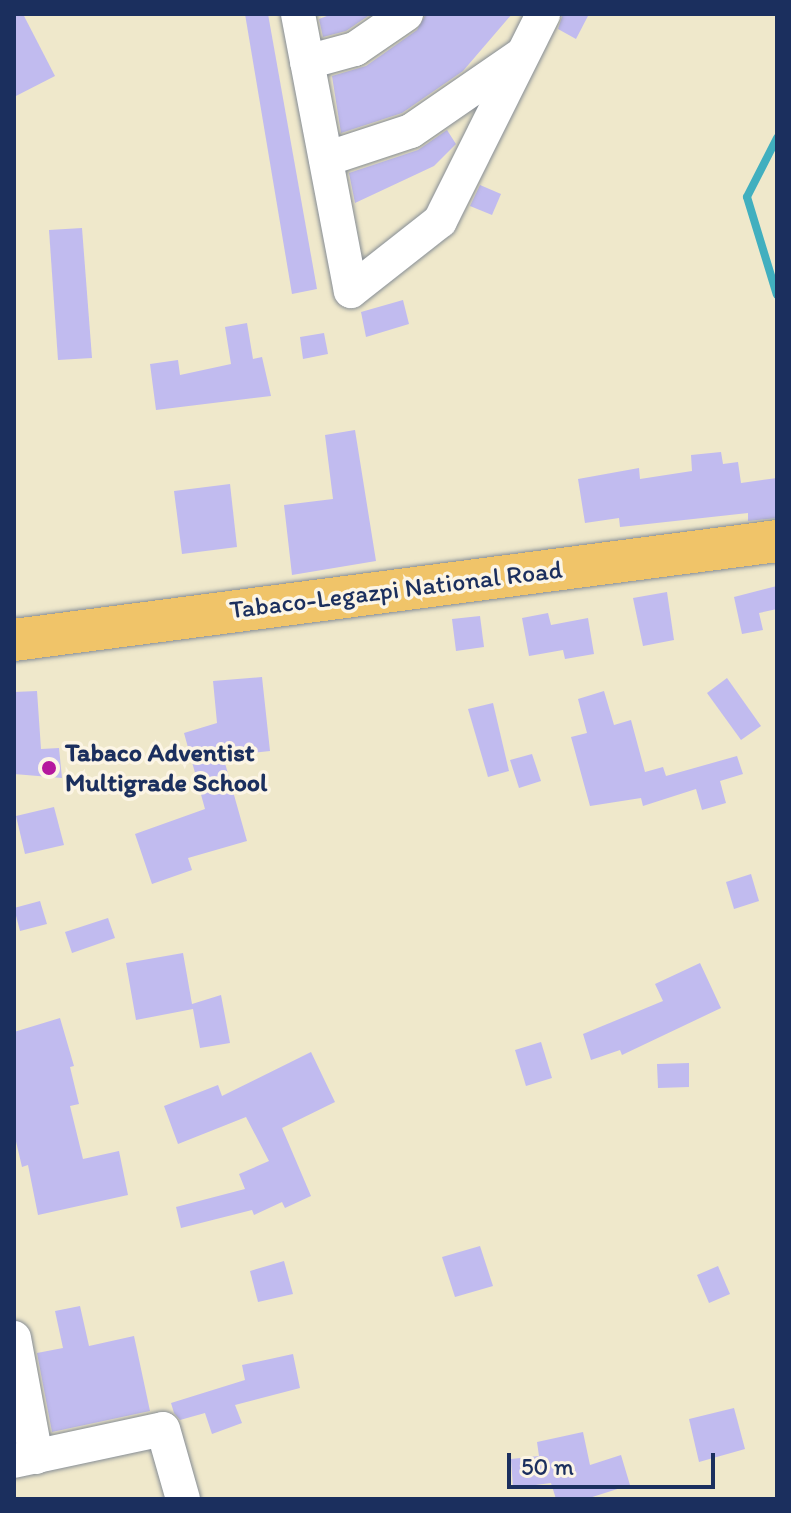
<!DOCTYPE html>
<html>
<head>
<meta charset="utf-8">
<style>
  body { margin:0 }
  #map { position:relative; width:791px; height:1513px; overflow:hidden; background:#efe8cb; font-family:Itim,sans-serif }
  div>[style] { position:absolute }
  .stream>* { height:8px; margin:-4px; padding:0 4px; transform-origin:4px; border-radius:4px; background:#41afbf }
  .building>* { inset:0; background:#c1bbef }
  .roads { filter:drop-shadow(0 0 2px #858c94) drop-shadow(0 0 2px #858c94) }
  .minor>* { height:34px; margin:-17px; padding:0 17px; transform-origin:17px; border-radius:17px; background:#fff }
  .major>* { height:42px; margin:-21px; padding:0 21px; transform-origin:21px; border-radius:21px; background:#f0c469 }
  .dots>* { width:22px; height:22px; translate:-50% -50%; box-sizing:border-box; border:4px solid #fcf5e5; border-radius:50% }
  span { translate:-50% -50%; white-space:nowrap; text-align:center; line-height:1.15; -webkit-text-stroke:7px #fcf5e5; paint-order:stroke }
  .street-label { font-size:26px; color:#1b2f5e }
  .poi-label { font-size:26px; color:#1b2f5e; font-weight:700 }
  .left { translate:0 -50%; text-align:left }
  .frame { position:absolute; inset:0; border:16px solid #1b2f5e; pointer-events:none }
  .scale { position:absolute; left:507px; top:1453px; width:208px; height:36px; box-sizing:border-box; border:4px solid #1b2f5e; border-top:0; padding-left:10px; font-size:24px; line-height:28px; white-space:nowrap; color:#1b2f5e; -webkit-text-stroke:6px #fcf5e5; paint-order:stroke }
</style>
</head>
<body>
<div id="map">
  <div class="stream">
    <div style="left:777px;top:138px;width:66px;rotate:117deg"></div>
    <div style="left:747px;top:197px;width:102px;rotate:73deg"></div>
  </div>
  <div class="building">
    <div style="clip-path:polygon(14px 14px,23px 14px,55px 76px,14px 97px)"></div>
    <div style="clip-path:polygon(245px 14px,268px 14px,317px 289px,292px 294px)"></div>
    <div style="clip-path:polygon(332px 14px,371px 14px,346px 31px,323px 37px,319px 19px)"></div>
    <div style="clip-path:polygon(426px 14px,512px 14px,463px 71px,402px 113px,341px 133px,332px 76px,366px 66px,417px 30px)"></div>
    <div style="clip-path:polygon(563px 14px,589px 14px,576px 39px,558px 29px)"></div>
    <div style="clip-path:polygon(447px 130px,456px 144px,434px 166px,355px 203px,349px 173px,418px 150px)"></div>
    <div style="clip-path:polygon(480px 185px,501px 194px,492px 215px,470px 206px)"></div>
    <div style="clip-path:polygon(82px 228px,92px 358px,58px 360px,49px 230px)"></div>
    <div style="clip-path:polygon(403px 300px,409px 324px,366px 337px,361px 312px)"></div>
    <div style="clip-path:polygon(247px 323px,253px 359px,262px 357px,271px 396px,156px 410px,150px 364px,178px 360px,180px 375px,231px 364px,225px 327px)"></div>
    <div style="clip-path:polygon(324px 333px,328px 354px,303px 359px,300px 337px)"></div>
    <div style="clip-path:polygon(355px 430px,376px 561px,292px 575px,284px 505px,333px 499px,325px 435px)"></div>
    <div style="clip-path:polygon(721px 452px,723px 464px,738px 462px,741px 483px,777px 478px,777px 518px,748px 521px,748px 513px,620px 527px,619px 518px,585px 523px,578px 479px,639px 468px,640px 479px,692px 471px,691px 455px)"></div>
    <div style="clip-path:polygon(230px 484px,237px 547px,182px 554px,174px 491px)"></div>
    <div style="clip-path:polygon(777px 586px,777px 609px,759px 613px,763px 630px,742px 634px,734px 597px)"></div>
    <div style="clip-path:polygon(667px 592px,674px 640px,643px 646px,633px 598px)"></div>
    <div style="clip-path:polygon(548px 613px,551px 625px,588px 618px,594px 654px,565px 659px,563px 650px,529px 656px,522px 618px)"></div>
    <div style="clip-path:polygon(480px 616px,484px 647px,456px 651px,452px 619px)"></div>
    <div style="clip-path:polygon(262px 677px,270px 751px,223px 756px,247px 841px,188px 858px,192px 870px,152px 884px,135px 834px,205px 809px,184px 733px,217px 723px,213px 681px)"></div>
    <div style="clip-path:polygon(727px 678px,761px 726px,741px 740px,707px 693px)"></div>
    <div style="clip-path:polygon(37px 691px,41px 749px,59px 748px,62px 778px,14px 774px,14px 692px)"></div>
    <div style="clip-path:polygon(604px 691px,614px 725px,631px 720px,645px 772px,663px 767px,666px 776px,737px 756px,743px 774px,720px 781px,726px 803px,702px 810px,696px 789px,643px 806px,641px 798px,590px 806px,571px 737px,587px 733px,578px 699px)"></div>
    <div style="clip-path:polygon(493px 703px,509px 771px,488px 777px,468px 709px)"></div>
    <div style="clip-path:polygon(532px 754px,541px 781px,519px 788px,510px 760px)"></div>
    <div style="clip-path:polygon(54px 807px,64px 845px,25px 854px,16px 816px)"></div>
    <div style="clip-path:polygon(751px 874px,759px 901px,734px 909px,726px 882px)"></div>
    <div style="clip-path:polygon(40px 901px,47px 924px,20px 931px,14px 908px)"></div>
    <div style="clip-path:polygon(108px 918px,115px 938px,72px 953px,65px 932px)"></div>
    <div style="clip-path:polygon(183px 953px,192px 1004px,221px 995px,230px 1043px,200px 1048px,193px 1009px,136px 1020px,126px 963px)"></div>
    <div style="clip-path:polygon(700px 963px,721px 1008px,622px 1055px,620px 1050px,591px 1060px,583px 1034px,663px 1001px,655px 984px)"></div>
    <div style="clip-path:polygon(60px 1018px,74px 1066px,70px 1067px,79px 1104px,70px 1106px,83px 1159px,119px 1151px,128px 1195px,38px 1215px,28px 1165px,22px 1167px,14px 1133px,14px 1032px)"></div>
    <div style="clip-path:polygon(541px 1042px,552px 1078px,526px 1086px,515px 1050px)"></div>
    <div style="clip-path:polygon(311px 1052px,335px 1102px,282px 1128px,311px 1196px,285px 1208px,282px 1202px,254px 1215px,252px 1210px,181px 1228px,176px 1207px,245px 1189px,239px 1174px,269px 1161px,246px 1117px,178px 1144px,164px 1106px,218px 1085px,222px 1096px)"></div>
    <div style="clip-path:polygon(689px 1063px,689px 1087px,658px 1088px,657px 1064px)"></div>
    <div style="clip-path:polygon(480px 1246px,493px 1286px,455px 1297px,442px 1257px)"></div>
    <div style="clip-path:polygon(284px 1261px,293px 1294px,258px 1302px,250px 1271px)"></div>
    <div style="clip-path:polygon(718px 1266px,730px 1294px,709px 1303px,697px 1275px)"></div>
    <div style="clip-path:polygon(80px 1306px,89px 1346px,134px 1336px,150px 1411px,52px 1432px,37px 1353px,63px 1348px,55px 1311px)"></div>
    <div style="clip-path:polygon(293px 1354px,300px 1388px,235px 1405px,242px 1423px,212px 1434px,205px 1413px,180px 1420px,174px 1413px,171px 1403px,245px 1380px,242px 1365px)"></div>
    <div style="clip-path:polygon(734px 1408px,745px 1449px,699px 1462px,689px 1419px)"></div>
    <div style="clip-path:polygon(583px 1432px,590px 1465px,621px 1455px,630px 1485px,586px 1499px,556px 1499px,551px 1483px,513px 1488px,511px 1459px,539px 1456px,537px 1442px)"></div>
  </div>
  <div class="roads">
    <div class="minor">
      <div style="left:298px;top:14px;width:282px;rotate:79.2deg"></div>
      <div style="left:351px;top:291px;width:113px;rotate:-38.2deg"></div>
      <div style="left:440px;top:221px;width:231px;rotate:-63.5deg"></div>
      <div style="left:307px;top:62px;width:50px;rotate:-15.2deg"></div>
      <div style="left:355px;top:49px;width:62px;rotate:-34.5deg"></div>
      <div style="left:326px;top:159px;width:89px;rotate:-18.2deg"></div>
      <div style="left:411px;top:131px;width:134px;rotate:-34.6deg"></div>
      <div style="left:14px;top:1338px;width:121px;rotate:79.5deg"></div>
      <div style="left:14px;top:1461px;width:152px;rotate:-12.1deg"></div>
      <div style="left:163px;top:1429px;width:73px;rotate:74.1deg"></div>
    </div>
    <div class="major">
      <div style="left:14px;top:640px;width:769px;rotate:-7.39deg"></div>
    </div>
  </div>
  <div class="dots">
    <div style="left:49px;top:768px;background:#b5179e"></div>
  </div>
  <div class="street-label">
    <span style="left:396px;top:590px;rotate:-7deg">Tabaco-Legazpi National Road</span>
  </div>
  <div class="poi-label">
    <span class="left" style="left:65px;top:768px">Tabaco Adventist<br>Multigrade School</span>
  </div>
  <div class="frame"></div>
  <div class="scale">50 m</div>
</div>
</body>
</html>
